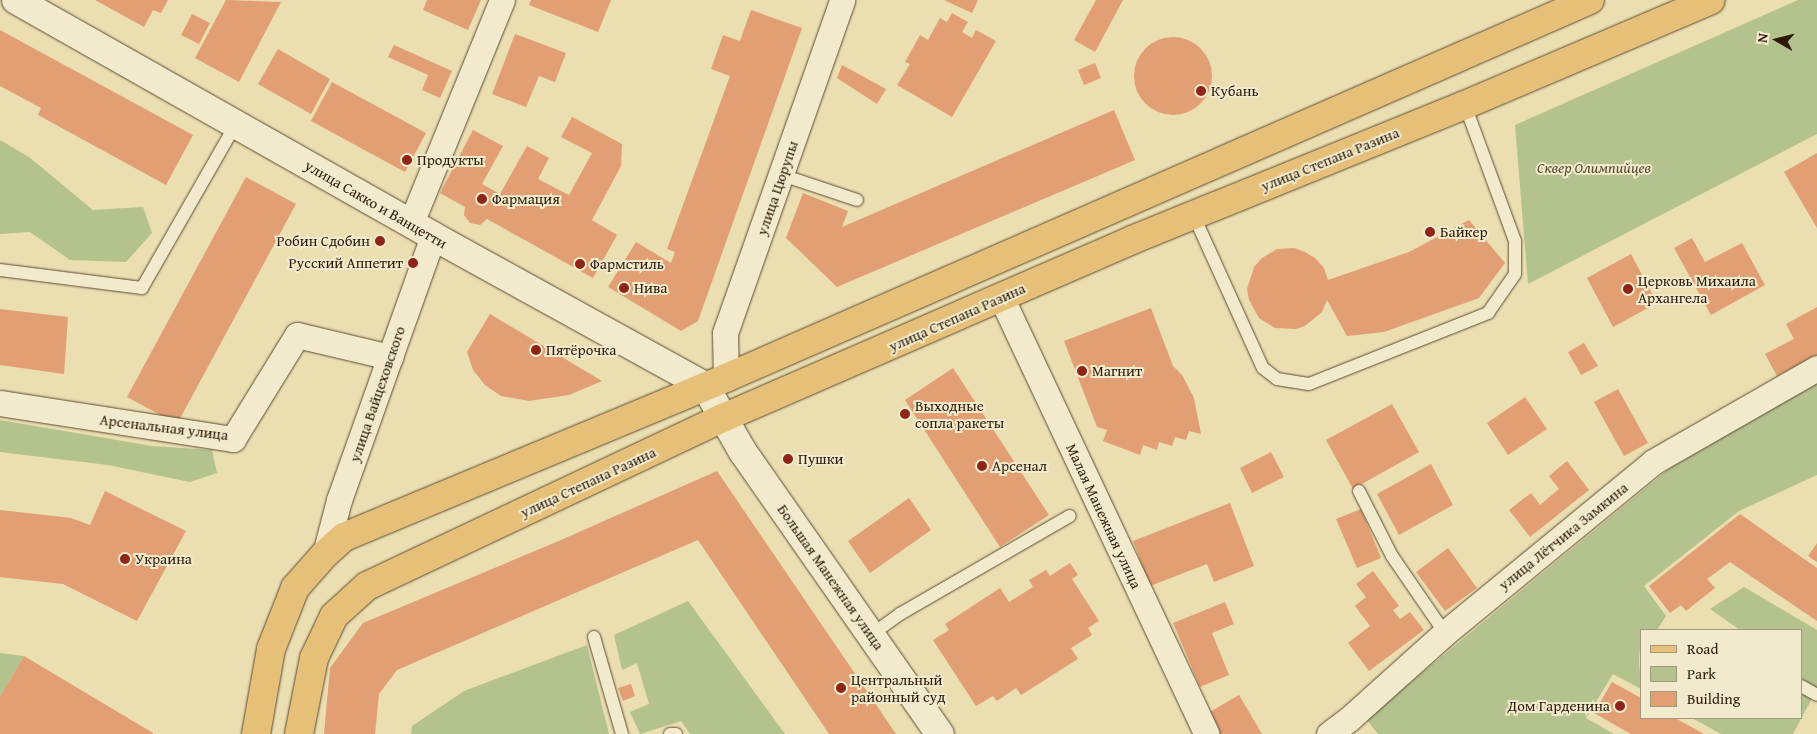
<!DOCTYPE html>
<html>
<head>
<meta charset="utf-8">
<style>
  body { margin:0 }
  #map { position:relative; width:1817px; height:734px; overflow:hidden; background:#ebdeb1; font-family:"Gentium Book Plus",serif }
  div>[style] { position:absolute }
  .green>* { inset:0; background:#b4c28e }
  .building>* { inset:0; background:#e19f73 }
  .round { border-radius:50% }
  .roads { filter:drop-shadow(0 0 1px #5d4b32) drop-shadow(0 0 1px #5d4b32) }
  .service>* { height:12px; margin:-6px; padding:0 6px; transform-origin:6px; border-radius:6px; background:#f2eacc }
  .minor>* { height:25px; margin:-12.5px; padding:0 12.5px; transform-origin:12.5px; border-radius:12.5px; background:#f2eacc }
  .tertiary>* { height:28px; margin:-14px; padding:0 14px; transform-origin:14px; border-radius:14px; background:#f2eacc }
  .primary>* { height:28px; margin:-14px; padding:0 14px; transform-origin:14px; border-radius:14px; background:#e6bf78 }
  .dots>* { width:14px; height:14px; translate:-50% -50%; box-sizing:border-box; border:2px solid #f2eacc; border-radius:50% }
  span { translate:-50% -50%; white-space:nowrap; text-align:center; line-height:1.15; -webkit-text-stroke:4px #f2eacc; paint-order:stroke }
  .poi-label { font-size:15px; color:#2e1a08 }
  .left { translate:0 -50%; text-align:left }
  .right { translate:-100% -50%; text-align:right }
  .street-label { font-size:15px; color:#2e1a08 }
  .park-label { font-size:15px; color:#564c30; font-style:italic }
  .legend { position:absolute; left:1640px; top:629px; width:162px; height:90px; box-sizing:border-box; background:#f2eacc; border:1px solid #a4977e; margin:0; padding:6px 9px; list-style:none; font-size:15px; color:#2e1a08 }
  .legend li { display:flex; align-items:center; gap:10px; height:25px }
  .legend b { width:25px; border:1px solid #a4977e }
  .north { position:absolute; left:1752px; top:15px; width:50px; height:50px; -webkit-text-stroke:4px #f2eacc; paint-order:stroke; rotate:278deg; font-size:14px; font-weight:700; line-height:20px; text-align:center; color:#2e1a08 }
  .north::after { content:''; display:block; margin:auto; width:18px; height:22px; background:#2e1a08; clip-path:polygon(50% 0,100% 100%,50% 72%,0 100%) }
</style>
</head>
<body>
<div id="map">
  <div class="green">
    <div style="clip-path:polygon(1798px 0,1817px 0,1817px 134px,1528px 284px,1515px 125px)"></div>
    <div style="clip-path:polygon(0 140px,29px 157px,93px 210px,143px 207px,152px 233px,126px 262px,70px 260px,30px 232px,0 234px)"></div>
    <div style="clip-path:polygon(1817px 379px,1817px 475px,1739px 511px,1644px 586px,1666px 616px,1657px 630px,1641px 630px,1639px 661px,1641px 689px,1613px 674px,1586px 718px,1614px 734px,1378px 734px,1366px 719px,1671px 467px)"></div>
    <div style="clip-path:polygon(0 420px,152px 446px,212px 450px,217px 473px,190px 482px,108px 465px,0 452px)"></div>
    <div style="clip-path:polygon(1744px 587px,1817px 630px,1817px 689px,1793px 734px,1721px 734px,1692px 718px,1801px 718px,1801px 630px,1740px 630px,1710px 609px)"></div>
    <div style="clip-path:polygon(688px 601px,785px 734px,690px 734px,681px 721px,640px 734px,630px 712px,649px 704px,637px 663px,622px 670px,614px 635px)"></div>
    <div style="clip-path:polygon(587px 645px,609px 734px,411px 734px,412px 726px,464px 691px)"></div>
    <div style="clip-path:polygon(0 653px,24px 656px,0 697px)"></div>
  </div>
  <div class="building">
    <div style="clip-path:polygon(95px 0,168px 0,161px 13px,153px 10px,144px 27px)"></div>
    <div style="clip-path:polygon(226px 0,281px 2px,239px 82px,195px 58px)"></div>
    <div style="clip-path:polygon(427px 0,481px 0,468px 30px,423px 10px)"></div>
    <div style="clip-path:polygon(531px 0,611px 0,598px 32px,529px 5px)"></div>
    <div style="clip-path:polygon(944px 0,978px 0,972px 13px)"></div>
    <div style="clip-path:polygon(1096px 0,1123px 0,1095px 52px,1074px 40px)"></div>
    <div style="clip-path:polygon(751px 10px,802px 28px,698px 321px,681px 331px,608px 287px,636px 242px,671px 263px,675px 252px,667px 249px,730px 76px,711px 69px,723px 35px,740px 41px)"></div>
    <div style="clip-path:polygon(952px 13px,968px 22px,962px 32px,972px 38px,976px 30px,996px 41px,952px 117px,897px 85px,910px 64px,905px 62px,920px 35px,928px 40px,940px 18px,947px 22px)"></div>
    <div style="clip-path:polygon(192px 14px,210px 23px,199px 44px,181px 35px)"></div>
    <div style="clip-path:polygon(0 30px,193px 135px,166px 185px,38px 115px,41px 108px,0 86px)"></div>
    <div style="clip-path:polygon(515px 34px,566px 53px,555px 82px,539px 76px,526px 107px,492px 94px)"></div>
    <div class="round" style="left:1134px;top:37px;width:78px;height:78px"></div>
    <div style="clip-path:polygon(394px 45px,452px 71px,440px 98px,422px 90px,428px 75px,388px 57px)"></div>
    <div style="clip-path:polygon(278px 49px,330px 79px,311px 114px,258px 84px)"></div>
    <div style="clip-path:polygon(1095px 63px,1101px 78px,1084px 85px,1078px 70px)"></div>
    <div style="clip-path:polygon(842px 65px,886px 89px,877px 104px,837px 78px)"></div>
    <div style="clip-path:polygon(332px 82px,426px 133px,405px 172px,311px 121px)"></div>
    <div style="clip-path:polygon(1114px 110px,1135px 160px,837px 287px,786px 238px,803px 193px,848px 211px,842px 227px)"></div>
    <div style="clip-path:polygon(572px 117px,622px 144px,621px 166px,592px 220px,617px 235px,593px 278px,487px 219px,480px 225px,470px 223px,464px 215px,465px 207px,440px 193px,473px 130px,503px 146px,482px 184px,500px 194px,527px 146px,549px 158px,538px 179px,569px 195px,592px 153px,561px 137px)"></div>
    <div style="clip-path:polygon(1817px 153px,1817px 228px,1784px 172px)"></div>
    <div style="clip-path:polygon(246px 177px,296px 204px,177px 424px,127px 397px)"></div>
    <div style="clip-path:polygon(1469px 220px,1505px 263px,1479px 298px,1384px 332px,1347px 336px,1327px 300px,1322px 312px,1305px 326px,1296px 329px,1275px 328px,1259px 318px,1249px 300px,1247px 289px,1254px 267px,1262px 258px,1277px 249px,1294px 248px,1305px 252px,1315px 258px,1324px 268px,1328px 280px,1409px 252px)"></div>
    <div style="clip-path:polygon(1692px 238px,1705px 262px,1742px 243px,1765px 285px,1711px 315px,1674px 248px)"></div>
    <div style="clip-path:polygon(1631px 254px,1657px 303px,1613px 327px,1587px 278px)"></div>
    <div style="clip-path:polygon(1817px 307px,1817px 355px,1777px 376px,1765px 354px,1794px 339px,1786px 324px)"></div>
    <div style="clip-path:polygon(1151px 308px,1173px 366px,1182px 375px,1194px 398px,1201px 434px,1189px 431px,1186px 440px,1175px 437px,1172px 446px,1159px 442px,1157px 450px,1143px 445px,1140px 455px,1103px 441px,1107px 430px,1097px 427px,1064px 341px)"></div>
    <div style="clip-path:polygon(0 309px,68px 317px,64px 374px,0 365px)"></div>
    <div style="clip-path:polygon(490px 314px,602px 381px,569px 395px,529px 401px,501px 396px,485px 385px,473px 370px,467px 352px)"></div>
    <div style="clip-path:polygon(1584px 343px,1598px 366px,1581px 375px,1568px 352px)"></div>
    <div style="clip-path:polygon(953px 368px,1049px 515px,1000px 547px,905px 400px)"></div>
    <div style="clip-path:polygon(1618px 389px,1648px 443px,1624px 456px,1594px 402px)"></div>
    <div style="clip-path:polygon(1525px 397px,1547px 429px,1508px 455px,1487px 423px)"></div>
    <div style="clip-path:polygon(1392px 404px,1419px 452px,1353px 489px,1326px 440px)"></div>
    <div style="clip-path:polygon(1271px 452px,1284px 477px,1252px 493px,1240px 468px)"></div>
    <div style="clip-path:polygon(1567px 461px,1589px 490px,1530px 537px,1509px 510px,1531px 493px,1540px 505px,1559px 489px,1549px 476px)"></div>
    <div style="clip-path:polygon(1431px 464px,1453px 505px,1399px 535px,1377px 494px)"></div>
    <div style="clip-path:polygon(717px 471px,896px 734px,829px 734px,698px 540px,397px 670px,379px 694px,375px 734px,324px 734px,330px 668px,363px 623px,561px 540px)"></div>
    <div style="clip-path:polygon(105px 491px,186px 531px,137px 621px,63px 584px,0 577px,0 510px,71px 518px,90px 525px)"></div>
    <div style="clip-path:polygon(909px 498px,931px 530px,870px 573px,848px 541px)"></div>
    <div style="clip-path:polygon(1230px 503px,1254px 566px,1214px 582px,1207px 564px,1150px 586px,1133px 541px)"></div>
    <div style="clip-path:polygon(1361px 509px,1381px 558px,1357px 568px,1336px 519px)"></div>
    <div style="clip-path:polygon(1740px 514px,1817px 568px,1817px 621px,1730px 562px,1707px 579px,1715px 588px,1686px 611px,1681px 605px,1670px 613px,1649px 586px)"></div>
    <div style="clip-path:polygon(1817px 543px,1817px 562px,1808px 556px)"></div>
    <div style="clip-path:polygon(1448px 548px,1477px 588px,1445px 611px,1416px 572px)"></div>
    <div style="clip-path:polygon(1070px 563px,1078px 575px,1072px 579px,1099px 621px,1088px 628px,1092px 635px,1071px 648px,1078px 659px,1021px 695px,1016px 688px,997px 701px,993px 696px,976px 706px,933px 640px,949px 630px,945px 624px,1000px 588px,1009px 602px,1033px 587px,1029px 580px,1046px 570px,1050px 576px)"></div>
    <div style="clip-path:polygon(1373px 571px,1399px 606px,1393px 610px,1400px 619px,1410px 612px,1424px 630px,1369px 671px,1348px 643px,1370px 626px,1355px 606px,1366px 597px,1356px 584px)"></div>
    <div style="clip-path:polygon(1225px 602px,1234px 624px,1212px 633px,1229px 675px,1200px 687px,1173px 623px)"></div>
    <div style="clip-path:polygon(24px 656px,153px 733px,153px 734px,0 734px,0 697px)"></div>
    <div style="clip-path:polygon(1612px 682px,1641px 698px,1641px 718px,1675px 718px,1704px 734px,1631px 734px,1594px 713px)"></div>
    <div style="clip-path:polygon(631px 684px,635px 696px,623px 701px,618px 688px)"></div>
    <div style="clip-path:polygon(1239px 695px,1262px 734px,1220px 734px,1208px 713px)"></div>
  </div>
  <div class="roads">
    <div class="service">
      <div style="left:782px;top:175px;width:79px;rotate:18.4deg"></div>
      <div style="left:1193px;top:214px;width:169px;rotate:65.6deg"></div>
      <div style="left:1263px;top:368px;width:18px;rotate:38deg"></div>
      <div style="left:1277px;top:379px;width:32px;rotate:9deg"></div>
      <div style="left:1309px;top:384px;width:193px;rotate:-21.6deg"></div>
      <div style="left:1488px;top:313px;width:47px;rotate:-55.3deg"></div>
      <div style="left:1515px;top:274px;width:33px;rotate:-90deg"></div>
      <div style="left:1515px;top:241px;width:145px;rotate:-110.2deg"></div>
      <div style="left:0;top:270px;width:143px;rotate:7.2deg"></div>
      <div style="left:142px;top:288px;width:189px;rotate:-60.2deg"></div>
      <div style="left:1359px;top:491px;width:73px;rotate:63.1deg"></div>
      <div style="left:1392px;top:556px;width:93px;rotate:55.5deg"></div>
      <div style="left:871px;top:635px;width:36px;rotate:-36deg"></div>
      <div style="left:900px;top:614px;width:196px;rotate:-30deg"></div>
      <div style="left:594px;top:637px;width:101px;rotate:73.9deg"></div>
      <div style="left:1801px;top:686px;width:18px;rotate:29deg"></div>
      <div style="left:670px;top:734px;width:6px"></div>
    </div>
    <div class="minor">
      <div style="left:411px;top:223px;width:241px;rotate:-67.8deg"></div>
      <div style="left:1001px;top:297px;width:483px;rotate:64.8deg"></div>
      <div style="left:726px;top:378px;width:45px;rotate:-91.3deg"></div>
      <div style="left:725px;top:333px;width:353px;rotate:-70.6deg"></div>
      <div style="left:0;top:403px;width:236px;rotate:8.8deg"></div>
      <div style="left:233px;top:439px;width:122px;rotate:-58.4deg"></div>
      <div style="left:297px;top:335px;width:96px;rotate:13.3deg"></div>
      <div style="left:325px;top:554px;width:56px;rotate:-75.5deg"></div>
      <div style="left:339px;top:500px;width:280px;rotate:-70.4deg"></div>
      <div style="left:1329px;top:734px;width:25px;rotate:-37deg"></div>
      <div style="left:1349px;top:719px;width:129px;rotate:-41.9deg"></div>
      <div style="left:1445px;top:633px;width:269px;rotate:-39.4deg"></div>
      <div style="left:1653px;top:462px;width:189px;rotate:-29.8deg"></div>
    </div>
    <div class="tertiary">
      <div style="left:16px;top:0;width:479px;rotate:29.5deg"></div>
      <div style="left:433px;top:236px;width:311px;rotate:28.9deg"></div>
      <div style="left:705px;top:386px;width:76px;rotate:60.1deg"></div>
      <div style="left:743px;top:452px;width:344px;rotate:55.1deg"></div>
    </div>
    <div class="primary">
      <div style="left:256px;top:734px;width:86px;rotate:-80deg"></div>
      <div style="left:271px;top:649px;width:66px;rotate:-68.5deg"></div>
      <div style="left:295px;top:588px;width:45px;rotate:-48.6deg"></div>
      <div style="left:325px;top:554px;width:25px;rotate:-42deg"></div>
      <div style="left:344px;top:537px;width:414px;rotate:-22.6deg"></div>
      <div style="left:726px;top:378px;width:943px;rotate:-23.63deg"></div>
      <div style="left:299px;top:734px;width:77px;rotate:-78.8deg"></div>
      <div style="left:314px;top:658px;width:47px;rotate:-64.5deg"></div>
      <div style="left:334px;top:616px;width:45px;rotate:-42.3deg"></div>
      <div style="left:367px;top:586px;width:394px;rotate:-25.3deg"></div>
      <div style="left:723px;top:418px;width:446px;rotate:-23.5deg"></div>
      <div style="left:1132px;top:240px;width:359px;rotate:-22.1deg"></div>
      <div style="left:1465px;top:105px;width:267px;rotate:-23.1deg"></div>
    </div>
  </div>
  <div class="dots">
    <div style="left:1201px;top:91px;background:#8f2418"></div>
    <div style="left:407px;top:160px;background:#8f2418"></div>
    <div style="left:482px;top:199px;background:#8f2418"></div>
    <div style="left:1430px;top:232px;background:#8f2418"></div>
    <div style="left:380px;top:241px;background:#8f2418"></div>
    <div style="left:413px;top:263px;background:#8f2418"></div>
    <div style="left:580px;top:264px;background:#8f2418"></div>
    <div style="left:624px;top:288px;background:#8f2418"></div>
    <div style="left:1628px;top:289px;background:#8f2418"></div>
    <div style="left:536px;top:350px;background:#8f2418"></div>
    <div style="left:1082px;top:371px;background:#8f2418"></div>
    <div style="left:905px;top:414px;background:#8f2418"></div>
    <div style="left:788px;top:459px;background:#8f2418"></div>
    <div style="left:982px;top:466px;background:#8f2418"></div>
    <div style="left:125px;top:559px;background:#8f2418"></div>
    <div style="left:841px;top:688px;background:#8f2418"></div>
    <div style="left:1620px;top:706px;background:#8f2418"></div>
  </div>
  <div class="poi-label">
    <span class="left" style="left:1211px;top:91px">Кубань</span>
    <span class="left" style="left:417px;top:160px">Продукты</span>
    <span class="left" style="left:492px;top:199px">Фармация</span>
    <span class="left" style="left:1440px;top:232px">Байкер</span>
    <span class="right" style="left:370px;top:241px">Робин Сдобин</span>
    <span class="right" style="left:403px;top:263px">Русский Аппетит</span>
    <span class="left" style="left:590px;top:264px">Фармстиль</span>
    <span class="left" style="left:1638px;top:289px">Церковь Михаила<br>Архангела</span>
    <span class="left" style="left:634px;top:288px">Нива</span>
    <span class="left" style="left:546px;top:350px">Пятёрочка</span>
    <span class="left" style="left:1092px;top:371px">Магнит</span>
    <span class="left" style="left:915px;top:414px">Выходные<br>сопла ракеты</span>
    <span class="left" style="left:798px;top:459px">Пушки</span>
    <span class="left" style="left:992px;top:466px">Арсенал</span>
    <span class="left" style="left:135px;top:559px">Украина</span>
    <span class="left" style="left:851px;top:688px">Центральный<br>районный суд</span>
    <span class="right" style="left:1610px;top:706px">Дом Гарденина</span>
  </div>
  <div class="street-label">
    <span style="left:1330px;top:159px;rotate:-22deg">улица Степана Разина</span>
    <span style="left:777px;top:188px;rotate:-71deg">улица Цюрупы</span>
    <span style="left:376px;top:204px;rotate:30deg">улица Сакко и Ванцетти</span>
    <span style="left:957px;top:317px;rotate:-24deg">улица Степана Разина</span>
    <span style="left:377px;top:394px;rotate:-71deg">улица Вайцеховского</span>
    <span style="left:164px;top:427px;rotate:7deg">Арсенальная улица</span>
    <span style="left:588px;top:482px;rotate:-25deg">улица Степана Разина</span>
    <span style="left:1104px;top:516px;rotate:65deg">Малая Манежная улица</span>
    <span style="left:1563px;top:536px;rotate:-39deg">улица Лётчика Замкина</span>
    <span style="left:831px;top:577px;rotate:55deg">Большая Манежная улица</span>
  </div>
  <div class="park-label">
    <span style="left:1594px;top:168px">Сквер Олимпийцев</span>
  </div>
  <ul class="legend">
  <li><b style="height:6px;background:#e6bf78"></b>Road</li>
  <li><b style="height:14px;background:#b4c28e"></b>Park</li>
  <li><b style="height:14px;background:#e19f73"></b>Building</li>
  </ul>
  <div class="north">N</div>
</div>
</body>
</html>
